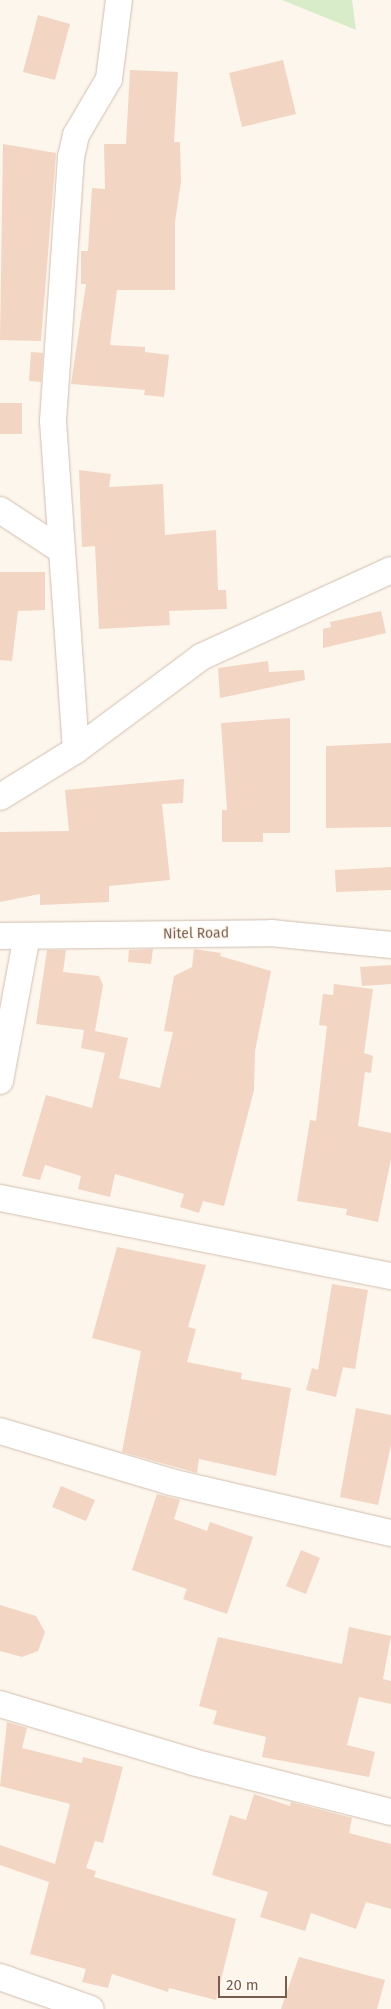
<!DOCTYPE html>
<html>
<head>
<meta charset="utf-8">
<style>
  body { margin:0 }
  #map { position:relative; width:391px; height:2009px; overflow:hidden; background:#fdf6ec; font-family:"Fira Sans",sans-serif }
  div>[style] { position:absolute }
  .green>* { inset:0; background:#d8ecc9 }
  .building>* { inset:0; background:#f3d5c3 }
  .roads { filter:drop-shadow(0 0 1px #d1beb0) drop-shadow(0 0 1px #d1beb0) }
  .street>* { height:26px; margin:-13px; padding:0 13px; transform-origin:13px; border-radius:13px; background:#fff }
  span { translate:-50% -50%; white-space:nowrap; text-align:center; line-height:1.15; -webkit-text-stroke:4.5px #fffaf3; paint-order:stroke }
  .street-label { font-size:14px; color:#7a5c4d }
  .scale { position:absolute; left:218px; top:1976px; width:69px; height:22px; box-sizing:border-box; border:2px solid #7a5c4d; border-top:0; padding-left:6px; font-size:15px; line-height:18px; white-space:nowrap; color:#7a5c4d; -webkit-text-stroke:4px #fffaf3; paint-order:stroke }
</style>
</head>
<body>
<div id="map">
  <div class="green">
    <div style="clip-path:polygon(282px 0,352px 0,356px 30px)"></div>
  </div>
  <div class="building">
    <div style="clip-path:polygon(38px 15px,70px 24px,55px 80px,23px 72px)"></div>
    <div style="clip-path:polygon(283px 60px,296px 114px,242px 127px,229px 73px)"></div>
    <div style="clip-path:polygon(130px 70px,178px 72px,174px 142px,180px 142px,181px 182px,175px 222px,175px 290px,117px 290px,110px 345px,145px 347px,145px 352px,169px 355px,164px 397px,144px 395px,145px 390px,71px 384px,86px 284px,81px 284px,81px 251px,88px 251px,92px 188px,105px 189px,104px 144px,126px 144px)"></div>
    <div style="clip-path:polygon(3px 144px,56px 153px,41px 341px,0 340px)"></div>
    <div style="clip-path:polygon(31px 352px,43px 353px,41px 382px,29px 381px)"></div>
    <div style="clip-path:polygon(0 403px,22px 403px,22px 434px,0 434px)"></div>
    <div style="clip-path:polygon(79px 470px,111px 474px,109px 487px,163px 484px,165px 535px,216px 530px,218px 590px,226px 590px,227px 609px,169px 611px,170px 625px,99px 629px,95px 546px,82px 547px)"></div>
    <div style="clip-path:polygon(0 572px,45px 572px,45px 610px,18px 611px,12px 661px,0 660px)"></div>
    <div style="clip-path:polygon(381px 611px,386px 633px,323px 648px,323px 629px,331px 627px,330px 622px)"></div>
    <div style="clip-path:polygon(268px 661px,269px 672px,304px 670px,305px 680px,220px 698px,218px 668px)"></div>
    <div style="clip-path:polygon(290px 718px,290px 833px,263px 833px,263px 842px,222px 842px,222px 810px,227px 810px,221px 723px)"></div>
    <div style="clip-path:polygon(391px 743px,391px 827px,326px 828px,326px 746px)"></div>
    <div style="clip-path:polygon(184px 779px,183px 803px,162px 804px,170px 880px,109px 886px,109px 902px,40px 905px,40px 894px,0 902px,0 832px,69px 831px,65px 790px)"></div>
    <div style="clip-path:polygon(391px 867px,391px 890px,336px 892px,335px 870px)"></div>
    <div style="clip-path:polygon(153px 949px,151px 964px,128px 962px,129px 950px)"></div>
    <div style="clip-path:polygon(194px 949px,221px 953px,220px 956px,271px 971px,255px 1051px,254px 1090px,224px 1206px,203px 1201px,199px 1213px,180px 1207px,184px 1194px,115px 1174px,110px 1197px,78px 1189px,81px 1176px,45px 1165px,40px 1180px,22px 1176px,46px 1095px,92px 1108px,105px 1053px,81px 1048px,84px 1030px,36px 1024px,47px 950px,66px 950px,63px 972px,99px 976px,103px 985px,95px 1031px,128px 1038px,119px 1078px,160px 1088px,173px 1032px,164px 1031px,174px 976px,192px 967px)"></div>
    <div style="clip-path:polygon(391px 965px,391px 984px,362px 986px,360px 967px)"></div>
    <div style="clip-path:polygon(334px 984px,373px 989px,364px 1053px,373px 1056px,371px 1073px,365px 1072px,358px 1126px,391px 1133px,391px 1159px,378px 1222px,346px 1215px,347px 1209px,297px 1201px,310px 1120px,316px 1121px,327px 1026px,319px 1025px,323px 994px,333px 995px)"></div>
    <div style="clip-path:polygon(117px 1247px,206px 1265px,188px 1327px,196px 1329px,187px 1362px,242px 1373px,241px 1379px,291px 1388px,276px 1476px,199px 1459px,197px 1473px,122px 1452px,141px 1351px,92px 1338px)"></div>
    <div style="clip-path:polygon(332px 1284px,368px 1290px,355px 1369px,343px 1367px,336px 1397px,306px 1390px,312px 1368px,318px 1370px)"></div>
    <div style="clip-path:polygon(356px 1408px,391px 1415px,391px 1445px,378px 1505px,340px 1497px)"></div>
    <div style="clip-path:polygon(61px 1486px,95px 1500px,86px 1521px,52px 1507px)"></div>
    <div style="clip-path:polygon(157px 1494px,180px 1500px,174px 1519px,207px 1531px,210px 1522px,253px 1537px,227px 1614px,183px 1599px,187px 1589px,132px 1570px)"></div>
    <div style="clip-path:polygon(301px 1550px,320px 1558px,306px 1594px,286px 1586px)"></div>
    <div style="clip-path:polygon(0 1605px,36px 1616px,45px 1632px,38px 1651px,22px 1657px,0 1651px)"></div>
    <div style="clip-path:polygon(349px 1627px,391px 1636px,383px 1679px,391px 1681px,391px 1704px,359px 1697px,347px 1745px,375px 1752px,369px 1777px,262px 1757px,266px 1737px,213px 1724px,217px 1711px,199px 1706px,218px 1637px,342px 1664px)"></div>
    <div style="clip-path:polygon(7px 1722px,27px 1728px,22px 1748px,82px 1763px,83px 1757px,123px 1767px,103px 1843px,95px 1841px,86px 1868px,96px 1871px,94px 1877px,236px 1919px,216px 2000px,169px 1988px,168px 1992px,112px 1974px,108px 1988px,82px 1982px,86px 1969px,30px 1954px,49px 1882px,0 1865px,0 1845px,55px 1864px,70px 1804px,0 1786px)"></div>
    <div style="clip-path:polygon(254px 1794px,290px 1806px,291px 1802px,352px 1818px,349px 1833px,391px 1844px,391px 1909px,366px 1902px,356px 1929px,311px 1913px,305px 1931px,260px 1917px,268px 1892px,212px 1875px,230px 1815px,246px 1820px)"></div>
    <div style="clip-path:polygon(299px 1957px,385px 1980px,377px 2009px,281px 2009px)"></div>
  </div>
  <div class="roads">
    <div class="street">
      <div style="left:0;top:510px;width:73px;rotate:33.3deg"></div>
      <div style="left:76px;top:750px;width:330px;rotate:-94deg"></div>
      <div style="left:53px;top:421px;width:265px;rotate:-86.1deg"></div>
      <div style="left:71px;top:157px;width:23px;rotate:-77deg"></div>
      <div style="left:76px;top:135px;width:65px;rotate:-59.5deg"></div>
      <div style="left:109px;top:79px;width:80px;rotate:-82.8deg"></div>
      <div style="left:0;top:797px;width:89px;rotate:-31.7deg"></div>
      <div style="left:76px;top:750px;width:156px;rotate:-36.6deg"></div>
      <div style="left:201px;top:657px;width:209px;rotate:-24.6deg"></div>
      <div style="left:0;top:936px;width:271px;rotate:-0.6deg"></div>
      <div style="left:271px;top:933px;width:121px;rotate:5.7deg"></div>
      <div style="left:0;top:1081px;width:147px;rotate:-79.5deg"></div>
      <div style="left:0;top:1198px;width:399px;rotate:11.3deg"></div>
      <div style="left:0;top:1431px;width:178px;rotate:16.6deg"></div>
      <div style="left:171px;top:1482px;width:226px;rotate:13.1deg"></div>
      <div style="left:0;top:1704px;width:202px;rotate:16.7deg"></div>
      <div style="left:193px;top:1762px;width:204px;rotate:14.2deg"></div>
      <div style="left:0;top:1977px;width:96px;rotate:19.4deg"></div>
    </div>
  </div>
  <div class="street-label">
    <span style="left:196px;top:934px;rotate:-1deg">Nitel Road</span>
  </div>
  <div class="scale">20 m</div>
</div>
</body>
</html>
